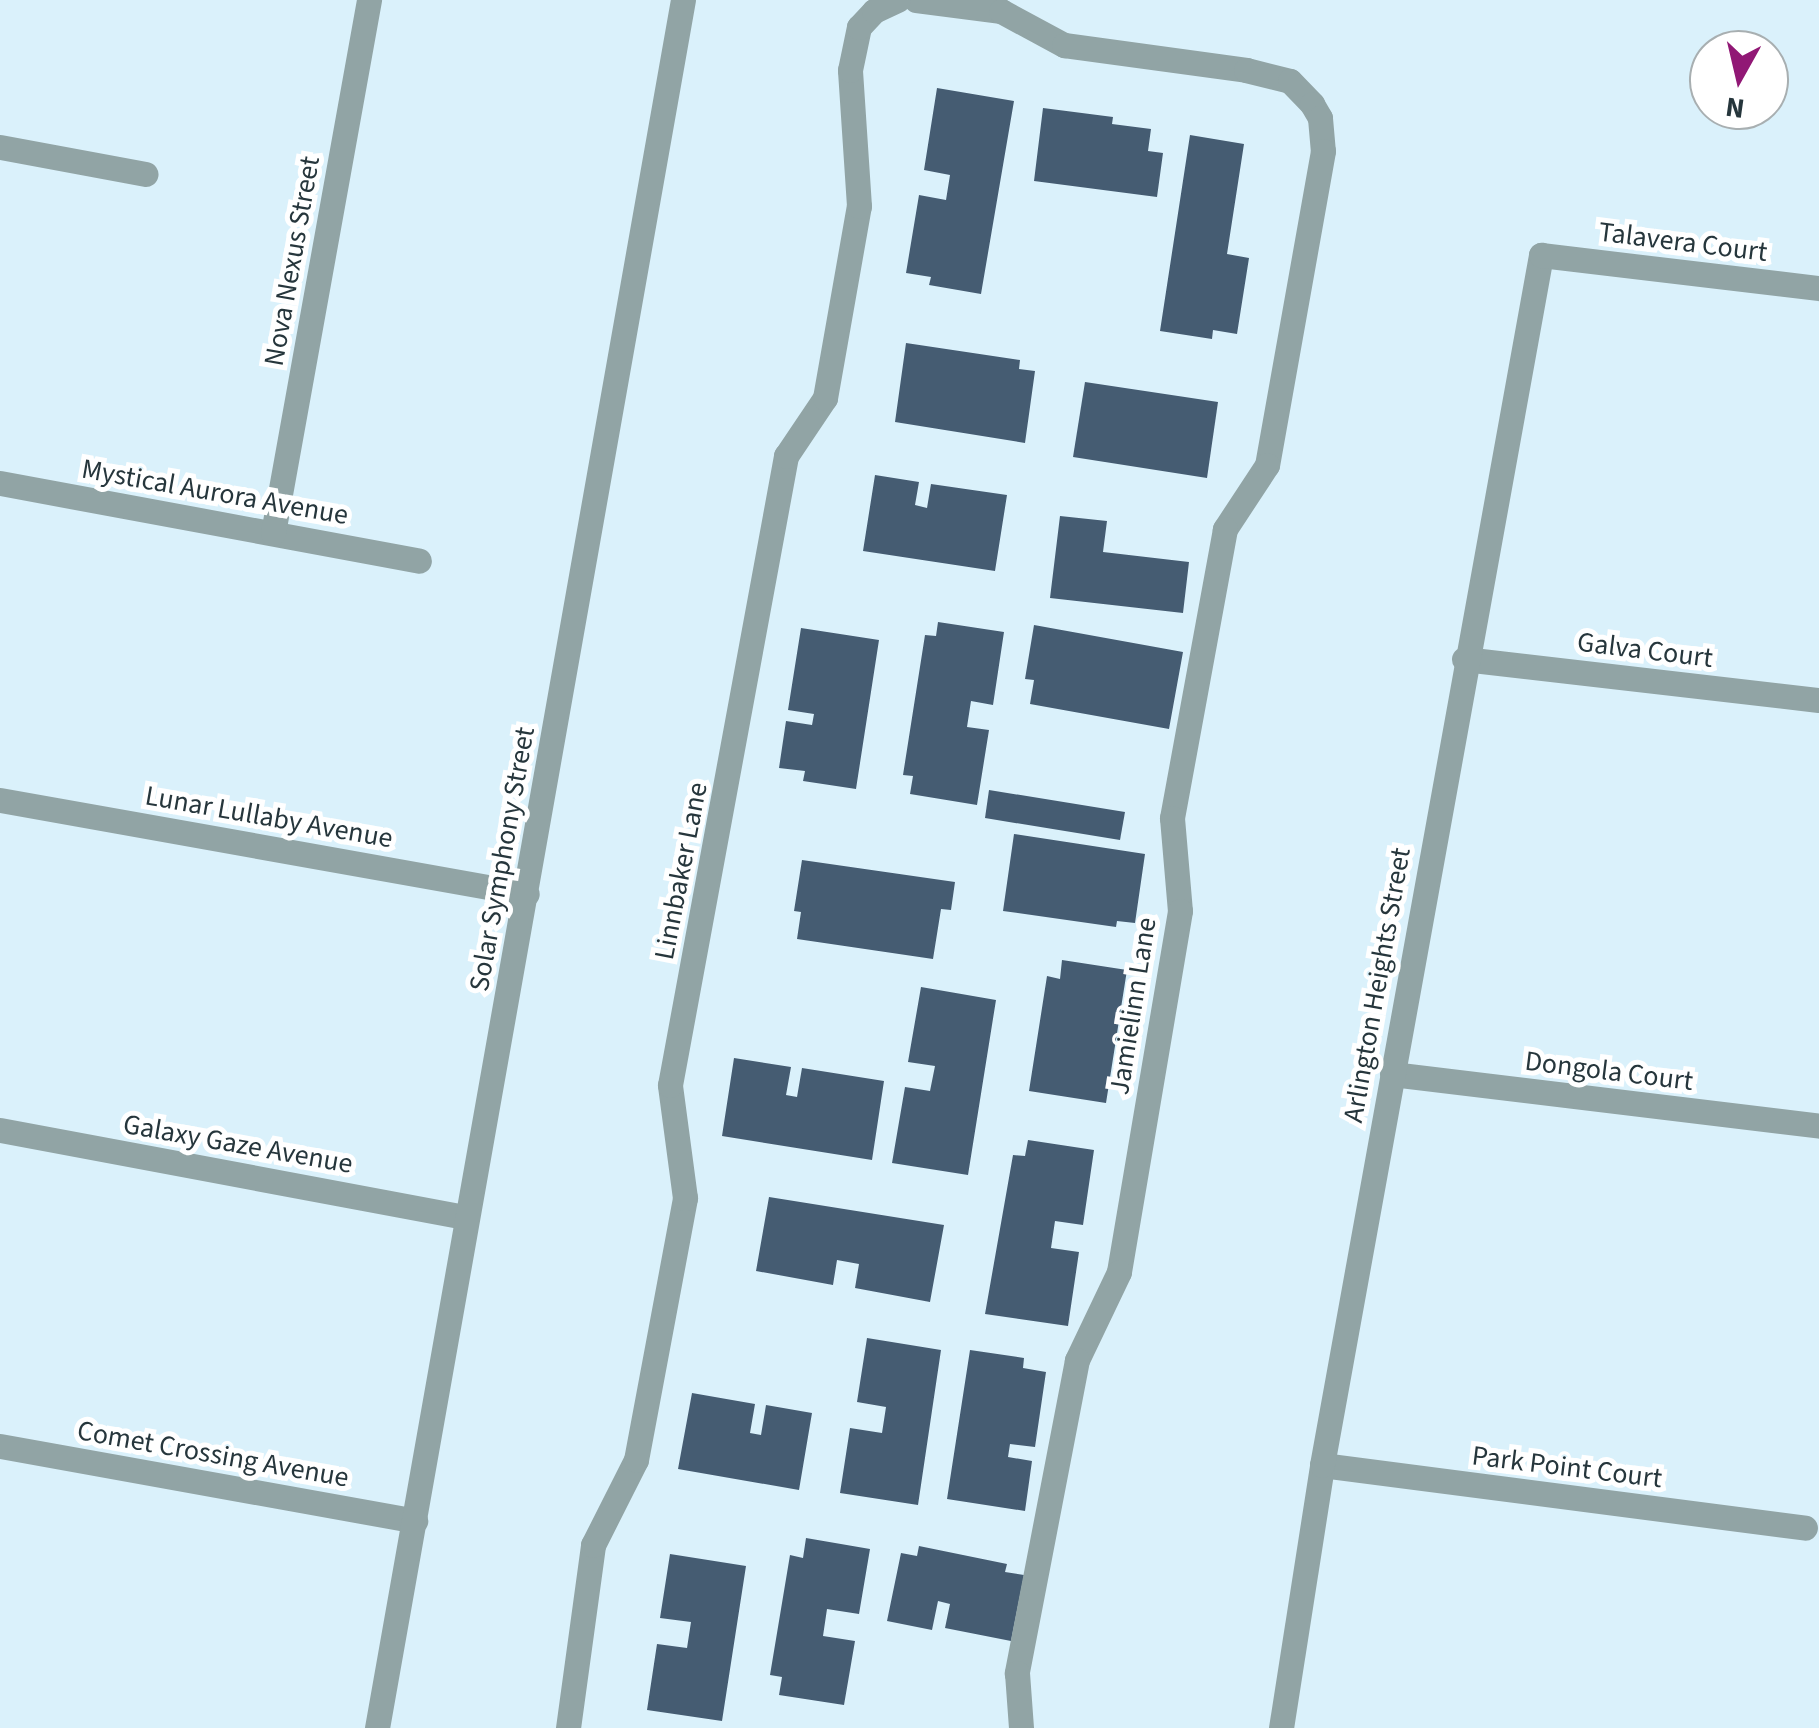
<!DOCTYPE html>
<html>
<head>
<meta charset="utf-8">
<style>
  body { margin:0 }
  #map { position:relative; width:1819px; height:1728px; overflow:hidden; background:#daf1fb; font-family:"Source Sans 3",sans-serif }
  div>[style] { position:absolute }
  .building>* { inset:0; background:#455c72 }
  .minor>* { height:25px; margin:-12.5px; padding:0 12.5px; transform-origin:12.5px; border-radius:12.5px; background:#91a4a5 }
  span { translate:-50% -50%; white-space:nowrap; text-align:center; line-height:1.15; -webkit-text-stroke:10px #fff; paint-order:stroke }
  .street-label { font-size:28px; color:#26363c }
  .north { position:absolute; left:1689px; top:30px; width:100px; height:100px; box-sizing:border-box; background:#fff; border:2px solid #a8afb1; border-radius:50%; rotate:188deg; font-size:28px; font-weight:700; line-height:40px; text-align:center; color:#26363c }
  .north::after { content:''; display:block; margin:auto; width:35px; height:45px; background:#911875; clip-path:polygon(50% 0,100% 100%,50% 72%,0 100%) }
</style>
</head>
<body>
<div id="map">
  <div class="building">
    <div style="clip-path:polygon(937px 88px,1014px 101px,981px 294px,929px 285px,931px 277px,906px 273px,919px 195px,946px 200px,950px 175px,924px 170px)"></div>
    <div style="clip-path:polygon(1043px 108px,1113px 117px,1112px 124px,1151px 129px,1148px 151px,1163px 153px,1157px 197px,1034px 181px)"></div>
    <div style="clip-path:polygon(1190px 135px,1244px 144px,1227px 254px,1249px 258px,1237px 334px,1213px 330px,1212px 339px,1160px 331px)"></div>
    <div style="clip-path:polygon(906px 343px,1020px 360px,1019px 369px,1035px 371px,1025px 443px,895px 422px)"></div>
    <div style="clip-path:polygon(1085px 382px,1218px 402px,1207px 478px,1073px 457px)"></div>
    <div style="clip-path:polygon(875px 475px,919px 482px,915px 505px,927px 508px,931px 484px,1007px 495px,995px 571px,863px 551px)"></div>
    <div style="clip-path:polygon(1060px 516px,1107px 521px,1103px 552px,1189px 562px,1183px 613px,1050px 598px)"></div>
    <div style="clip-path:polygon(938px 622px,1004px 632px,993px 705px,971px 701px,967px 727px,989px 730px,977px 805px,910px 794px,913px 776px,903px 775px,925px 635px,936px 636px)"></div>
    <div style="clip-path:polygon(1034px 625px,1183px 652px,1169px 729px,1030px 704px,1034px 680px,1025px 679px)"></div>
    <div style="clip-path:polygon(801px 628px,879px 640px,856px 789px,803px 781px,805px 771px,779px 768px,786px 721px,812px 725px,814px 714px,788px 710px)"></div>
    <div style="clip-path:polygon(989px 790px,1125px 812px,1120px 840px,985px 818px)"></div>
    <div style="clip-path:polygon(1014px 834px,1145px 854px,1135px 923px,1117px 921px,1116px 927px,1003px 911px)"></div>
    <div style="clip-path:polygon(802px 860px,955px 882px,951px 910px,941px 909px,933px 959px,797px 939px,801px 912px,794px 911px)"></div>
    <div style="clip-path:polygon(1062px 960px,1127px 970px,1106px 1103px,1029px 1091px,1047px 976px,1060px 979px)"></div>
    <div style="clip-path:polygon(921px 987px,996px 1000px,968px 1175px,892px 1163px,905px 1087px,930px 1091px,935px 1066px,908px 1062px)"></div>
    <div style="clip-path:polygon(734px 1058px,791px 1067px,786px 1095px,797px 1097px,802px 1068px,884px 1081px,872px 1160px,722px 1136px)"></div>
    <div style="clip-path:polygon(1028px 1140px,1094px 1150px,1083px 1225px,1055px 1221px,1051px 1248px,1079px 1252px,1068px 1326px,985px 1314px,1013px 1155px,1025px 1156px)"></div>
    <div style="clip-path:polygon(769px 1197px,944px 1225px,930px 1302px,855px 1288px,859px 1264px,837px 1260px,833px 1285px,756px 1271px)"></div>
    <div style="clip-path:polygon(867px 1338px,941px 1350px,918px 1505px,840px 1493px,850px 1428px,882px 1433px,886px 1407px,857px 1402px)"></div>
    <div style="clip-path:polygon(970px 1350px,1024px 1358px,1023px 1368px,1046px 1372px,1035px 1447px,1010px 1444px,1008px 1457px,1032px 1461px,1025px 1511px,947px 1499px)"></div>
    <div style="clip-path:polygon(692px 1393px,755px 1404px,750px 1433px,761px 1435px,766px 1405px,812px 1413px,799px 1490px,678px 1469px)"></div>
    <div style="clip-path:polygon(806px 1538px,870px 1549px,859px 1614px,827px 1609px,823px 1636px,855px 1641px,844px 1705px,779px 1695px,782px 1677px,770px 1675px,790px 1555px,803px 1558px)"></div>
    <div style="clip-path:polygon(919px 1546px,1007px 1564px,1005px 1572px,1024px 1575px,1011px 1641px,945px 1628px,950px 1604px,938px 1601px,932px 1630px,887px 1621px,901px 1553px,917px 1556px)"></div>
    <div style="clip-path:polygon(670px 1554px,746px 1566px,722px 1721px,647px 1710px,657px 1644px,687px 1648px,691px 1622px,660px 1618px)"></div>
  </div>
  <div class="minor">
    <div style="left:916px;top:0;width:86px;rotate:7.4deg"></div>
    <div style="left:1001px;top:11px;width:72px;rotate:28.4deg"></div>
    <div style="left:1064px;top:45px;width:184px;rotate:7.8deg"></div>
    <div style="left:1246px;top:70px;width:45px;rotate:14deg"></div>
    <div style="left:1290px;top:81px;width:32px;rotate:46deg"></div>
    <div style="left:1312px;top:104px;width:16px;rotate:60deg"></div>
    <div style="left:1320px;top:118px;width:33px;rotate:85deg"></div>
    <div style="left:1323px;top:151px;width:319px;rotate:100.1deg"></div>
    <div style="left:1267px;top:465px;width:77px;rotate:123.3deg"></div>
    <div style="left:1225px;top:529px;width:294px;rotate:100.4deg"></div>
    <div style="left:1172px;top:818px;width:93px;rotate:85.1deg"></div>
    <div style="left:1180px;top:911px;width:366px;rotate:99.6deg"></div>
    <div style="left:1119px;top:1272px;width:98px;rotate:115.5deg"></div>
    <div style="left:1077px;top:1360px;width:319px;rotate:100.9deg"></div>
    <div style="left:1017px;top:1673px;width:55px;rotate:85.8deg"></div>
    <div style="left:0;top:147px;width:148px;rotate:10.5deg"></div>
    <div style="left:0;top:483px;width:426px;rotate:10.5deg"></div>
    <div style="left:273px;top:533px;width:542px;rotate:-79.79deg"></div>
    <div style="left:1464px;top:659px;width:357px;rotate:6.6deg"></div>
    <div style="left:0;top:800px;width:535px;rotate:10.11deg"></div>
    <div style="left:1392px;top:1074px;width:430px;rotate:6.9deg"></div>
    <div style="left:0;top:1130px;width:474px;rotate:10.6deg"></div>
    <div style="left:0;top:1446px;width:422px;rotate:10.2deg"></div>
    <div style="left:1322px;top:1465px;width:487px;rotate:7.4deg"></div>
    <div style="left:377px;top:1728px;width:1755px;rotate:-79.96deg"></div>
    <div style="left:568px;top:1728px;width:185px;rotate:-82.2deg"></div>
    <div style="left:593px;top:1545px;width:95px;rotate:-63.2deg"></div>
    <div style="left:636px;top:1460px;width:267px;rotate:-79.4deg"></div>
    <div style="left:685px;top:1198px;width:114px;rotate:-97.6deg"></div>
    <div style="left:670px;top:1085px;width:640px;rotate:-79.55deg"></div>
    <div style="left:786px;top:456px;width:70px;rotate:-56.1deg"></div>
    <div style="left:825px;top:398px;width:195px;rotate:-80deg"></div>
    <div style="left:859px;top:206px;width:136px;rotate:-93.8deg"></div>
    <div style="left:850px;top:70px;width:44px;rotate:-78.2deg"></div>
    <div style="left:859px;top:27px;width:22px;rotate:-47deg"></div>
    <div style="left:874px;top:11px;width:26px;rotate:-25deg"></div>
    <div style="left:1281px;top:1728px;width:266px;rotate:-81.1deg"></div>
    <div style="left:1322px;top:1465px;width:1230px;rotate:-79.74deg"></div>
    <div style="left:1541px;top:255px;width:280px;rotate:6.8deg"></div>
  </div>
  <div class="street-label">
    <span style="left:1683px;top:242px;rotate:7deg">Talavera Court</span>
    <span style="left:292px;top:261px;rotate:-80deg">Nova Nexus Street</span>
    <span style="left:215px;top:492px;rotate:10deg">Mystical Aurora Avenue</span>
    <span style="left:1645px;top:650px;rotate:7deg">Galva Court</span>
    <span style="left:269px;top:817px;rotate:10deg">Lunar Lullaby Avenue</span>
    <span style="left:502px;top:859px;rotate:-80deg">Solar Symphony Street</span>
    <span style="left:681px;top:871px;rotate:-79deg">Linnbaker Lane</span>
    <span style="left:1377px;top:985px;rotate:-80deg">Arlington Heights Street</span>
    <span style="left:1133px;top:1006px;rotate:-81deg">Jamielinn Lane</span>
    <span style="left:1609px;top:1071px;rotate:7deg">Dongola Court</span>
    <span style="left:238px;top:1144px;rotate:10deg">Galaxy Gaze Avenue</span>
    <span style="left:213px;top:1454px;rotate:10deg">Comet Crossing Avenue</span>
    <span style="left:1567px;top:1467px;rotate:7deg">Park Point Court</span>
  </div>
  <div class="north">N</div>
</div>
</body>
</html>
